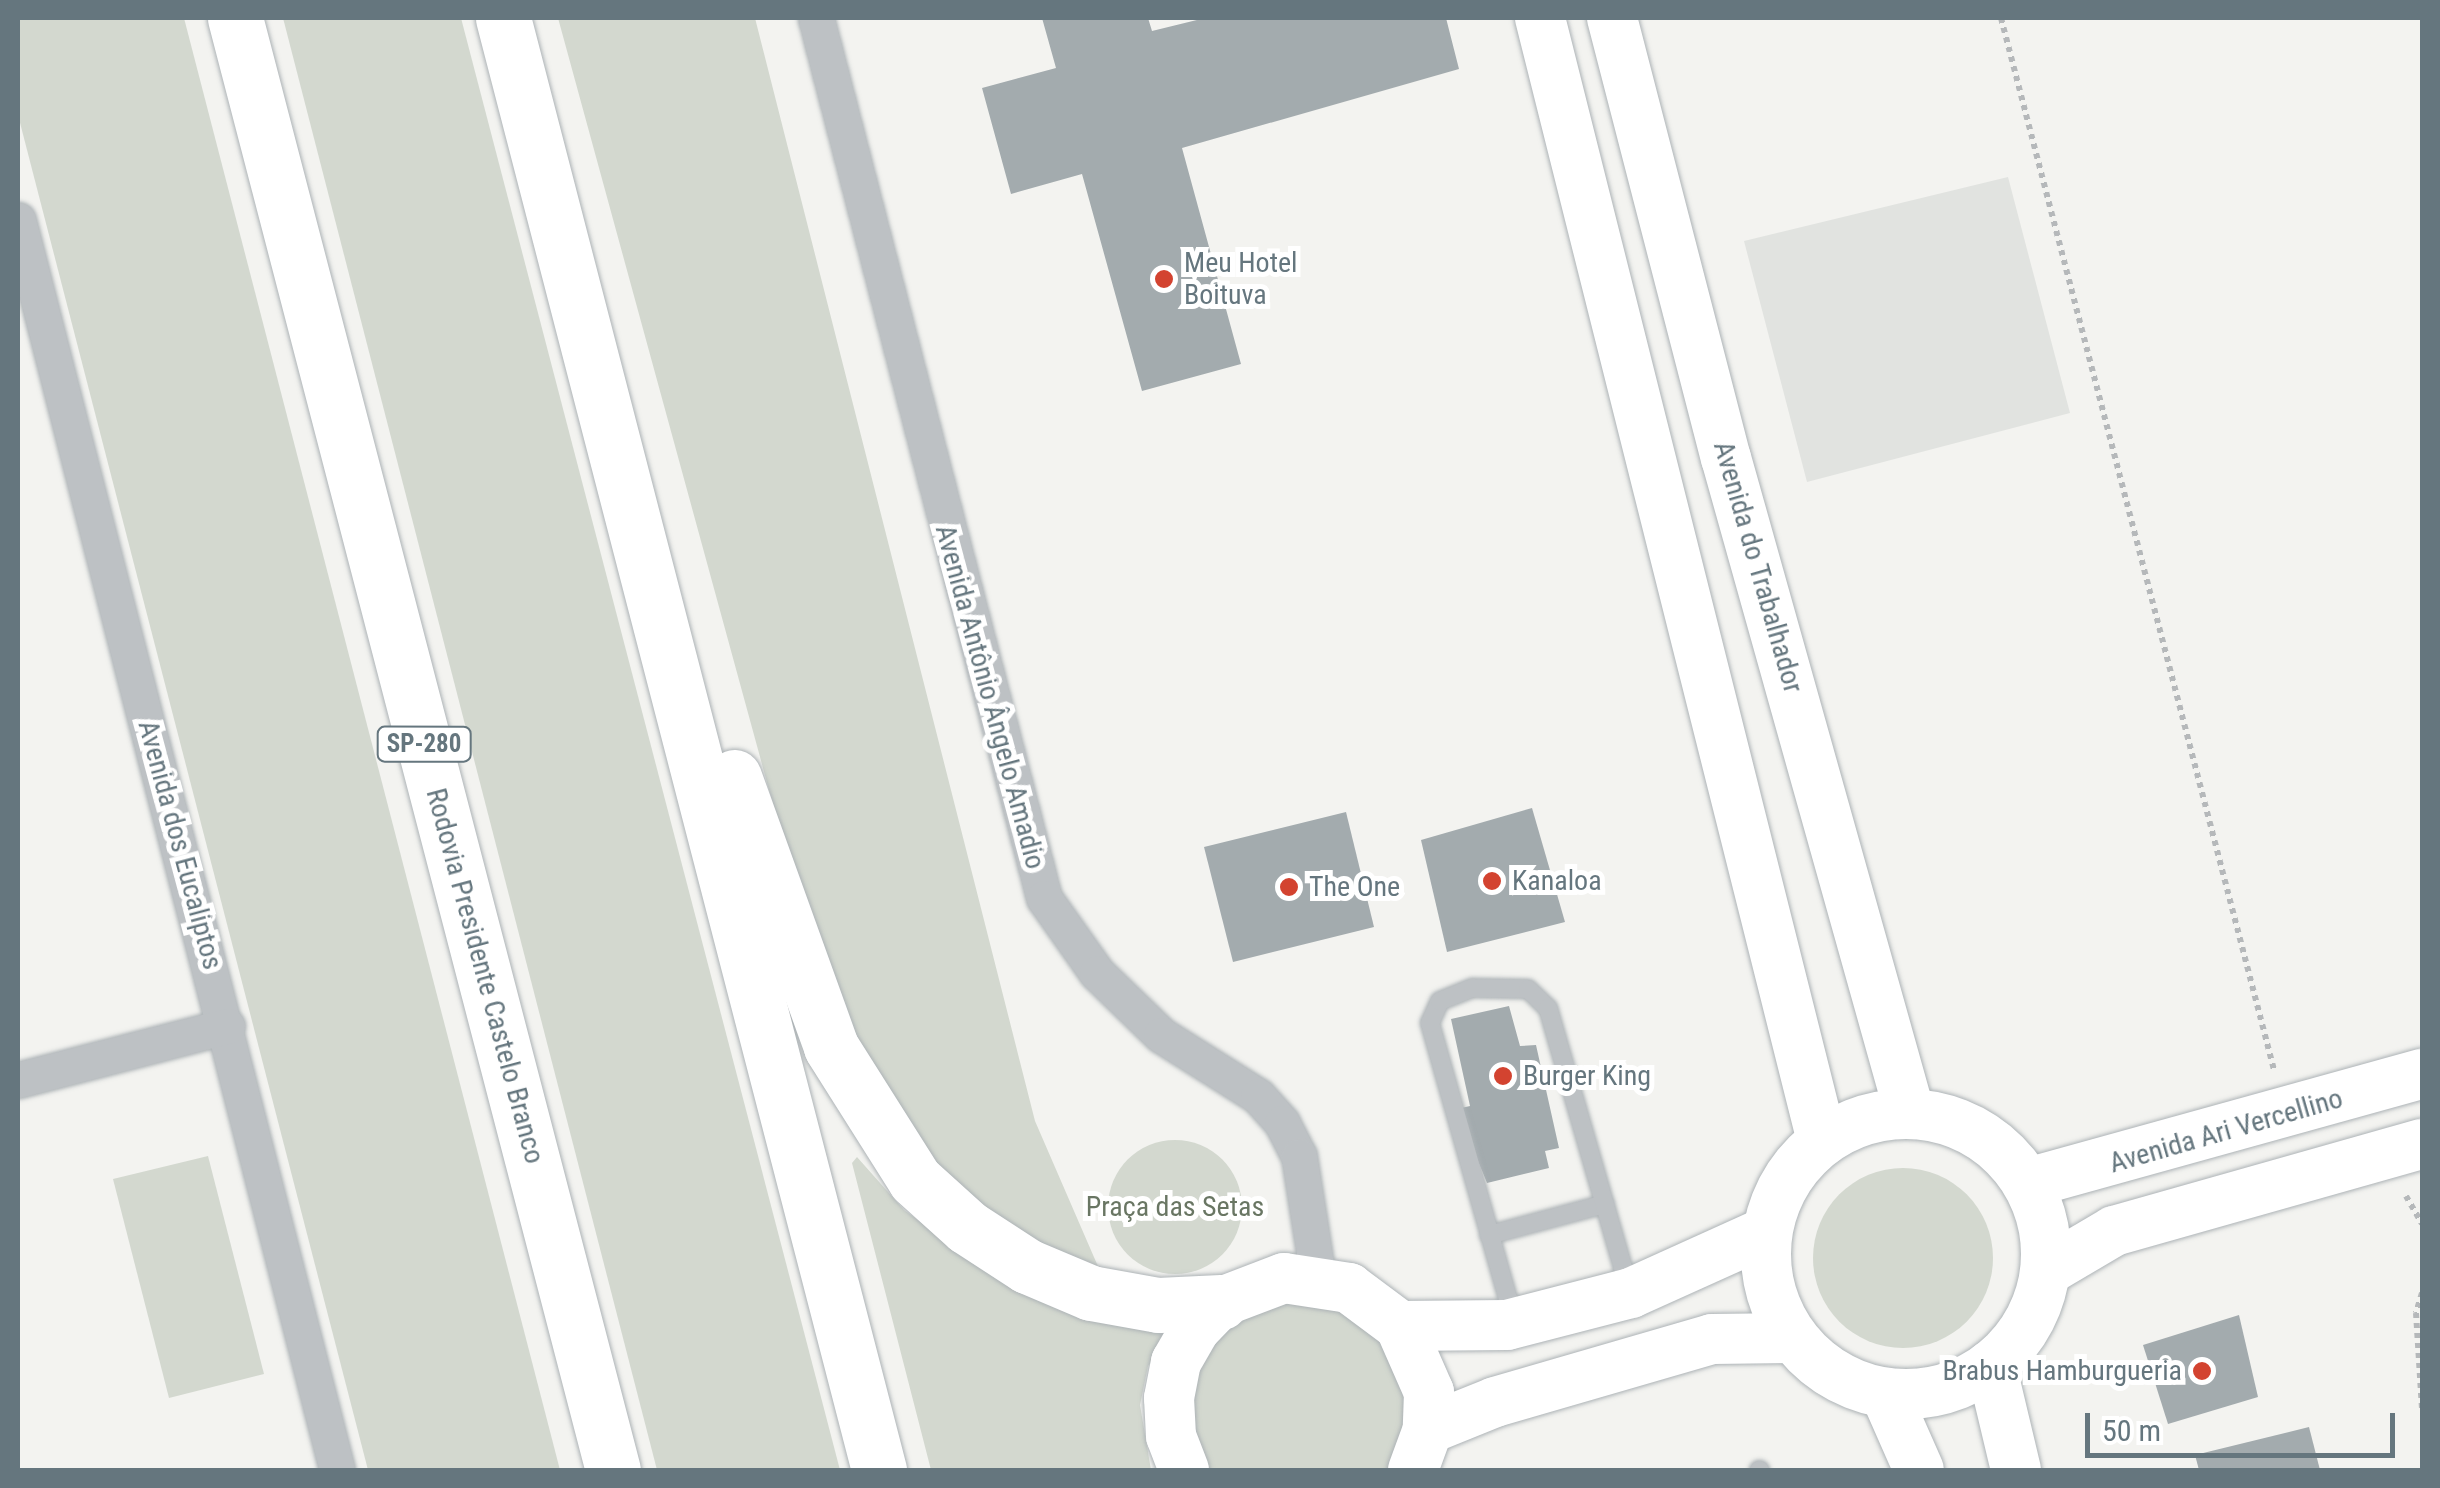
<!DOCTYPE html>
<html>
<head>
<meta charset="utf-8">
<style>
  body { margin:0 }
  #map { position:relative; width:2440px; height:1488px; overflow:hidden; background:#f3f3f0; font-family:"Roboto Condensed",sans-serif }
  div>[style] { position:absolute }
  .built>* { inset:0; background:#e1e3e0 }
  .green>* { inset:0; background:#d3d8cf }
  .round { border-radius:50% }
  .building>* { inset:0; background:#a3abae }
  .path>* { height:6px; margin-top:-3px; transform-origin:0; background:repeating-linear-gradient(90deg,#b5b8ba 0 5px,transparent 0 10px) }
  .roads { filter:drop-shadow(0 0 2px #adb3b6) drop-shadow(0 0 2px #adb3b6) }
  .lane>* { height:18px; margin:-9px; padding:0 9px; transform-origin:9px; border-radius:9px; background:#bdc1c4 }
  .street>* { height:35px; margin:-17.5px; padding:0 17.5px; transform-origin:17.5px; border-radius:17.5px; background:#bdc1c4 }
  .secondary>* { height:50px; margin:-25px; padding:0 25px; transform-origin:25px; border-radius:25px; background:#fff }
  .secondary>.ring { margin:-25px; padding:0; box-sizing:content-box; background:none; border:50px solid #fff; border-radius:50% }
  .highway>* { height:55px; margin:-27.5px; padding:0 27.5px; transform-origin:27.5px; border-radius:27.5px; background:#fff }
  .dots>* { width:28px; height:28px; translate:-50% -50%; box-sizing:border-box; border:5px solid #fff; border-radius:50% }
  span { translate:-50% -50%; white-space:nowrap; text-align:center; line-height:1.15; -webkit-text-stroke:10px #fff; paint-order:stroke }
  .shield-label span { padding:2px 8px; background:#fff; border:2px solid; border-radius:8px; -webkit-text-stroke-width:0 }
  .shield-label { font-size:25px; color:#65767e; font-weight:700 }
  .poi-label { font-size:28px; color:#65767e }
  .left { translate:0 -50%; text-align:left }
  .right { translate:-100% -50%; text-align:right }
  .street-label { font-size:28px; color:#65767e }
  .park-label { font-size:28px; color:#697663 }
  .frame { position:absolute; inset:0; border:20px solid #65767e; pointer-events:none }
  .scale { position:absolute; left:2085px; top:1413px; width:310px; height:45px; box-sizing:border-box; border:5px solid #65767e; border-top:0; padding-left:12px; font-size:30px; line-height:35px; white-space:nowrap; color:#65767e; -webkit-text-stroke:8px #fff; paint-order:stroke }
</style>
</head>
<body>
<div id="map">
  <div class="built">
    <div style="clip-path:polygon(2008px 177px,2070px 413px,1807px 482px,1744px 241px)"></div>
  </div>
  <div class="green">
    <div style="clip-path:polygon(18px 18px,184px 18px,560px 1470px,368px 1470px,18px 115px)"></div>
    <div style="clip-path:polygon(283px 18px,461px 18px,840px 1470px,657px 1470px)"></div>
    <div style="clip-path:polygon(558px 18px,755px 18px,1035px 1121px,1100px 1271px,1049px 1251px,997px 1217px,912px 1141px,821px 980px)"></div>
    <div class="round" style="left:1108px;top:1140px;width:134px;height:134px"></div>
    <div style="clip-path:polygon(208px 1156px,264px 1374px,169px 1398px,113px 1179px)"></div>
    <div style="clip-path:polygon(857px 1157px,904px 1210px,999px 1278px,1113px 1323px,1172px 1336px,1148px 1366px,1140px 1405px,1151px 1470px,931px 1470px,852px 1163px)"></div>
    <div class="round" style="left:1813px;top:1168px;width:180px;height:180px"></div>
    <div style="clip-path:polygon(1287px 1297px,1368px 1318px,1413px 1389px,1398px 1470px,1206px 1470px,1188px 1417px,1199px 1361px,1234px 1317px)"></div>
  </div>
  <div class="building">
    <div style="clip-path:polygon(1042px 18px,1148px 18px,1152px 31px,1205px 18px,1446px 18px,1459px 69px,1182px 148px,1241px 364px,1142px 391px,1082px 174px,1011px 194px,982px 88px,1056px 68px)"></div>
    <div style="clip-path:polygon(1532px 808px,1565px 922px,1447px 952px,1421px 840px)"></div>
    <div style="clip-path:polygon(1346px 812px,1374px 927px,1233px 962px,1204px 847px)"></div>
    <div style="clip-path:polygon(1509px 1006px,1520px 1046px,1536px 1045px,1559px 1148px,1545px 1151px,1549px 1168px,1487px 1183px,1457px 1109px,1470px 1106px,1451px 1019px)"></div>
    <div style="clip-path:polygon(2239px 1315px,2258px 1397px,2168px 1424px,2143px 1345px)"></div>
    <div style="clip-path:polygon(2309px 1427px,2320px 1470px,2199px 1470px,2195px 1455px)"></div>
  </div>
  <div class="path">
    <div style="left:2001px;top:18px;width:1087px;rotate:75.45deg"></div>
    <div style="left:2406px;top:1196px;width:32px;rotate:60deg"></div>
    <div style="left:2422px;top:1293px;width:21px;rotate:107deg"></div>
    <div style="left:2416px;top:1313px;width:95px;rotate:86.4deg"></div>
  </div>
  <div class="roads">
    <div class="lane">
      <div style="left:1489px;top:1235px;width:120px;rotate:-15deg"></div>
      <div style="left:1514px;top:1320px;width:309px;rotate:-105.8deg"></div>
      <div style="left:1430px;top:1023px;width:24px;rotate:-66deg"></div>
      <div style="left:1440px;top:1001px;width:35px;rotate:-22deg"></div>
      <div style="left:1473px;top:988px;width:55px;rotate:1deg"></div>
      <div style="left:1528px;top:989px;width:28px;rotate:44deg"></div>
      <div style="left:1548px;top:1008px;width:291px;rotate:73.9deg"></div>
      <div style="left:1759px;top:1470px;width:1px"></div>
    </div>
    <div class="street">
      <div style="left:816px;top:18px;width:909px;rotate:75.47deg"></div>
      <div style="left:1044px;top:898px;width:92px;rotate:54.8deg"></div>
      <div style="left:1097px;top:973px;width:89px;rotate:44.1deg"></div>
      <div style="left:1161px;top:1035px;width:115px;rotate:32.2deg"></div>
      <div style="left:1258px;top:1096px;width:36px;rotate:48deg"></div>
      <div style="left:1282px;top:1123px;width:37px;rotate:63deg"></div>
      <div style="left:1299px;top:1156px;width:123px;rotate:81.1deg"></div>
      <div style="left:18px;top:220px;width:1290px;rotate:75.68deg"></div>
      <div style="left:18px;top:1080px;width:216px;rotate:-14.5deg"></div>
    </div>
    <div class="secondary">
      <div style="left:1540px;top:18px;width:1158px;rotate:75.9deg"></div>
      <div style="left:1612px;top:18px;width:455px;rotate:75.5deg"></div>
      <div style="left:1726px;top:458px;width:681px;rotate:74.33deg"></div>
      <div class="ring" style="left:1766px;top:1114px;width:230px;height:230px"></div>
      <div style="left:2028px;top:1183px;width:409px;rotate:-15.5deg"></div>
      <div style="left:2046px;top:1271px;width:79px;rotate:-30.5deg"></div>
      <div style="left:2114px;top:1231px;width:320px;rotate:-15.8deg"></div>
      <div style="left:1400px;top:1326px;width:107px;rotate:-0.5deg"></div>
      <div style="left:1507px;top:1325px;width:128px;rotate:-14.5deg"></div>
      <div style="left:1631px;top:1293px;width:146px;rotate:-24.3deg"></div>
      <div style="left:1991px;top:1365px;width:108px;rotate:76.6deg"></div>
      <div style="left:1885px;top:1393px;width:84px;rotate:66.2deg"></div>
      <div style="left:1428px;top:1429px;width:72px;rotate:-21.9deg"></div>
      <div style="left:1495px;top:1402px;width:226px;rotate:-16.2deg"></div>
      <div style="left:1712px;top:1339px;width:79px;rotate:-0.7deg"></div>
      <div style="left:1184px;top:1470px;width:36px;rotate:-111deg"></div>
      <div style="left:1171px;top:1436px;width:38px;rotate:-93deg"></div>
      <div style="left:1169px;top:1398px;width:37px;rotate:-79deg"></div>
      <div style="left:1176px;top:1362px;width:38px;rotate:-60deg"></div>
      <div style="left:1195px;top:1329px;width:37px;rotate:-46deg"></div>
      <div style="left:1221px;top:1302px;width:67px;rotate:-20.9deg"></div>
      <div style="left:1284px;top:1278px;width:66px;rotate:8.7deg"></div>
      <div style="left:1349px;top:1288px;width:64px;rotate:36.7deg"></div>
      <div style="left:1400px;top:1326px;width:72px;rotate:66.3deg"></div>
      <div style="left:1429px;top:1392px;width:37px;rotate:92deg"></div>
      <div style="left:1428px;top:1429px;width:44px;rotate:110.1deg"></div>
    </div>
    <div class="highway">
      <div style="left:235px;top:18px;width:1500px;rotate:75.41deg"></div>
      <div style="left:503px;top:18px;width:1500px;rotate:75.48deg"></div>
      <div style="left:734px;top:777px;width:287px;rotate:70.2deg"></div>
      <div style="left:831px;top:1047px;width:157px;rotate:57.7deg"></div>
      <div style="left:915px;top:1180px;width:70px;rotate:42.1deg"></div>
      <div style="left:967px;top:1227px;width:72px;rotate:33deg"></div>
      <div style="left:1027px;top:1266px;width:69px;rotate:22.9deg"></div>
      <div style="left:1091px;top:1293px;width:68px;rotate:10.2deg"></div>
      <div style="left:1158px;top:1305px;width:63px;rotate:-2.7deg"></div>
    </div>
  </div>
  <div class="dots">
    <div style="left:1164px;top:279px;background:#d34330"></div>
    <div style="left:1492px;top:881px;background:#d34330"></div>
    <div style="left:1289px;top:887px;background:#d34330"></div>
    <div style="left:1503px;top:1076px;background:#d34330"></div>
    <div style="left:2202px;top:1371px;background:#d34330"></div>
  </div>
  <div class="shield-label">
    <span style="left:424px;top:744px">SP-280</span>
  </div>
  <div class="poi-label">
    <span class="left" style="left:1184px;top:279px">Meu Hotel<br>Boituva</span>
    <span class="left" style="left:1512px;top:881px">Kanaloa</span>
    <span class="left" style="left:1309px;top:887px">The One</span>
    <span class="left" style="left:1523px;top:1076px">Burger King</span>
    <span class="right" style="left:2182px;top:1371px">Brabus Hamburgueria</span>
  </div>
  <div class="street-label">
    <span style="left:1758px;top:567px;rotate:74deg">Avenida do Trabalhador</span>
    <span style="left:990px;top:697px;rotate:75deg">Avenida Antônio Ângelo Amadio</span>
    <span style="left:180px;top:845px;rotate:75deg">Avenida dos Eucaliptos</span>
    <span style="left:485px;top:976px;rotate:75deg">Rodovia Presidente Castelo Branco</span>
    <span style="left:2226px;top:1131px;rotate:-16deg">Avenida Ari Vercellino</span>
  </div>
  <div class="park-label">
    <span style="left:1175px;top:1207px">Praça das Setas</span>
  </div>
  <div class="frame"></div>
  <div class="scale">50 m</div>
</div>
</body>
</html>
